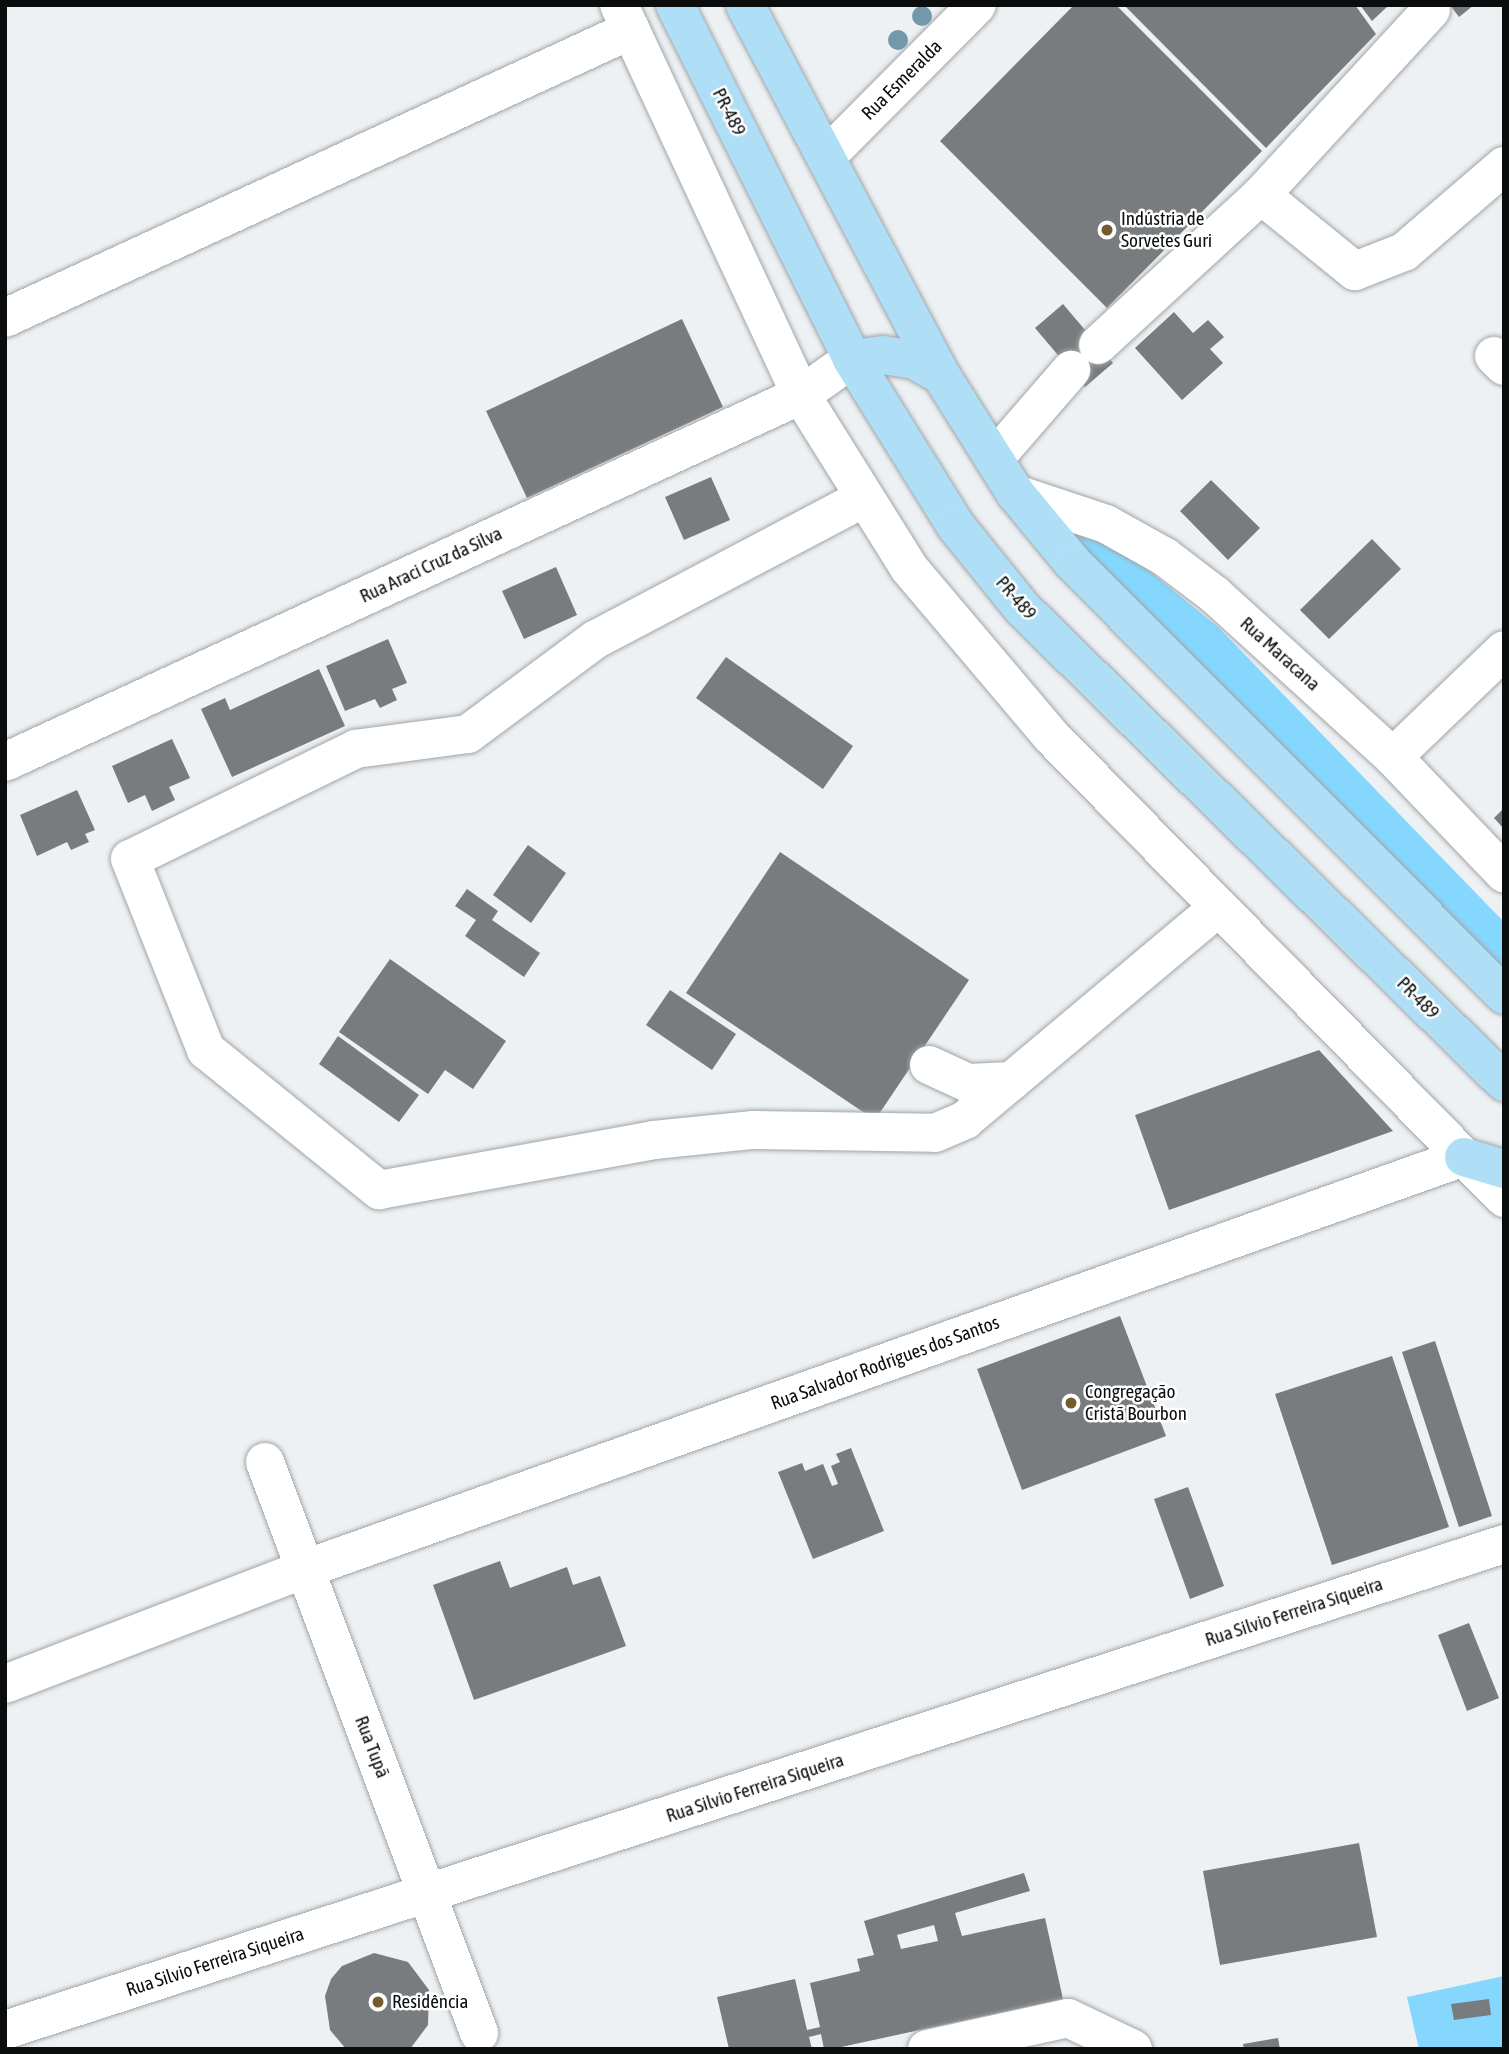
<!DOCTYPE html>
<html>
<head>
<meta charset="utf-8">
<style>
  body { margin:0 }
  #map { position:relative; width:1509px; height:2054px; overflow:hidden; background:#edf1f4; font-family:"Asap Condensed",sans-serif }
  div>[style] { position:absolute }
  .green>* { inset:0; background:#85d7fe }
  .building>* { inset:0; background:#797c7e }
  .roads { filter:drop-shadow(0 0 2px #a1a5a7) drop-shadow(0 0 2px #a1a5a7) }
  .minor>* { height:38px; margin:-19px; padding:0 19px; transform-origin:19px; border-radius:19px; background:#fff }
  .major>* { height:38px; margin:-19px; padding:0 19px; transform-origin:19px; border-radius:19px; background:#aedff6 }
  .trees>* { width:20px; height:20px; margin:-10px; border-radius:50%; background:#7199a9 }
  .dots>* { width:19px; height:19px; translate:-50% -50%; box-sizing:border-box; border:4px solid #fff; border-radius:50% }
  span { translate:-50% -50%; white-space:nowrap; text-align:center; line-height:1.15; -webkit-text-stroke:5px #fff; paint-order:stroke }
  .street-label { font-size:19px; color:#0b0d0d }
  .poi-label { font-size:19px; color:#0b0d0d }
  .left { translate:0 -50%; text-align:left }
  .frame { position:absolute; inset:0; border:7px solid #0b0d0d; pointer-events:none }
</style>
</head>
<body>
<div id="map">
  <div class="green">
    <div style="clip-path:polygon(1051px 521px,1109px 538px,1218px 627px,1504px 922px,1504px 987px)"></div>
    <div style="clip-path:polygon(1504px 1976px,1504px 2049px,1419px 2049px,1407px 1997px)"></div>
  </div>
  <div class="building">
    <div style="clip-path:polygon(1074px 5px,1116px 5px,1262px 151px,1107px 308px,940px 141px)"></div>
    <div style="clip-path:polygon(1124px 5px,1355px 5px,1376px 34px,1266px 148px)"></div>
    <div style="clip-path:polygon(1360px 5px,1389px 5px,1372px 21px)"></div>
    <div style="clip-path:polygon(1450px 5px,1474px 5px,1459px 17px)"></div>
    <div style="clip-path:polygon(1063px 304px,1113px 363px,1085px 387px,1035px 328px)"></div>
    <div style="clip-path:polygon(1174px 312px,1193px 333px,1208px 320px,1224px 337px,1210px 349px,1223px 363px,1182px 400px,1135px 348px)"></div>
    <div style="clip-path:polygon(682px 319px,723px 407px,527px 498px,486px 411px)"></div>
    <div style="clip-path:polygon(711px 477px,730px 520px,684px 540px,665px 497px)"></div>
    <div style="clip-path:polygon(1211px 480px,1260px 528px,1228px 560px,1180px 511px)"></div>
    <div style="clip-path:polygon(1372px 539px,1401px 569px,1329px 639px,1300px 610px)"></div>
    <div style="clip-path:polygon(556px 567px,577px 615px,524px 639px,502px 591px)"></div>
    <div style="clip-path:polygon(388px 639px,407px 683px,392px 689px,397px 700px,380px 708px,375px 699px,345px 711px,326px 666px)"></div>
    <div style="clip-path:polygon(726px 657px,853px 746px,823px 789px,696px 698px)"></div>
    <div style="clip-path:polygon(319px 669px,345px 726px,232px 777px,201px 709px,225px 698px,230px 710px)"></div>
    <div style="clip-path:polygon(172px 739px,190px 778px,169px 787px,175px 800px,152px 811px,145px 795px,128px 803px,112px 766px)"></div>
    <div style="clip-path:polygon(77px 790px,95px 830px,85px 834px,89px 842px,71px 850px,67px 842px,37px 856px,20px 815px)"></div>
    <div style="clip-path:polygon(1504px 808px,1504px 829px,1494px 818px)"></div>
    <div style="clip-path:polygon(528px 845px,566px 873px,531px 923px,493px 895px)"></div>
    <div style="clip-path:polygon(780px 852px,969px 980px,875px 1120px,686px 993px)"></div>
    <div style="clip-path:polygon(467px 889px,498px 911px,492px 920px,540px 953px,524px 977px,465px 936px,476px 920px,455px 906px)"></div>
    <div style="clip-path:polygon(390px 959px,506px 1041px,473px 1089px,445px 1070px,428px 1094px,339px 1032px)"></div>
    <div style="clip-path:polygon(670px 990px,736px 1034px,712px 1070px,646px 1025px)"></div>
    <div style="clip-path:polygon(338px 1036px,419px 1095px,399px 1122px,319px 1064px)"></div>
    <div style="clip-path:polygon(1319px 1050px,1393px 1131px,1169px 1210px,1135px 1115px)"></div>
    <div style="clip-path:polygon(1120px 1316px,1166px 1436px,1022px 1490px,977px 1369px)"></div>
    <div style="clip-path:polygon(1435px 1341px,1492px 1516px,1459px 1527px,1402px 1352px)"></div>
    <div style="clip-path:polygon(1392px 1356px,1449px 1527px,1332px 1565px,1275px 1394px)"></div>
    <div style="clip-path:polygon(851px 1448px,884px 1531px,813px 1559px,778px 1472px,802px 1463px,805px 1471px,823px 1464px,832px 1486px,838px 1484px,831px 1466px,840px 1462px,836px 1454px)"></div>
    <div style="clip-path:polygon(1188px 1487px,1224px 1586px,1190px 1599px,1154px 1499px)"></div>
    <div style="clip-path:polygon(500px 1561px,510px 1588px,567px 1567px,573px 1585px,600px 1576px,626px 1646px,474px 1700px,433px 1585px)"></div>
    <div style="clip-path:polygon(1469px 1623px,1499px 1698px,1467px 1711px,1438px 1635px)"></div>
    <div style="clip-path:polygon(1359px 1843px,1377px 1937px,1220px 1965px,1203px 1871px)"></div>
    <div style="clip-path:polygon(evenodd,1024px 1873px,1030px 1891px,955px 1913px,962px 1936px,1045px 1918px,1063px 1999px,832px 2049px,824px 2049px,821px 2034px,809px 2037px,812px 2049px,729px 2049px,717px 1997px,795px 1979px,807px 2030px,820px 2027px,810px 1983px,860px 1971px,857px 1959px,874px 1955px,864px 1921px,1024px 1873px,934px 1925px,938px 1941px,901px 1949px,897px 1935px,934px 1925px)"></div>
    <div style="clip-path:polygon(374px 1953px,408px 1962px,429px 1990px,428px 2025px,410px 2049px,346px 2049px,330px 2030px,325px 1996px,331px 1979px,342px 1966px)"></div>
    <div style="clip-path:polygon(1489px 1999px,1491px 2015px,1454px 2020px,1451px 2004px)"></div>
    <div style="clip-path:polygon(1278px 2038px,1280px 2049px,1244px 2049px,1243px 2044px)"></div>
  </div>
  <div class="roads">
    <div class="minor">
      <div style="left:619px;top:5px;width:430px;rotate:65deg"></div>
      <div style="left:801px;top:395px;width:204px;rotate:58deg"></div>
      <div style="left:909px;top:568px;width:220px;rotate:49.8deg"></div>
      <div style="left:1051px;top:736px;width:647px;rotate:45.56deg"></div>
      <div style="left:828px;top:155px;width:211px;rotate:-45.2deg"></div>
      <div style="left:1261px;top:195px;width:121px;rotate:39deg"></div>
      <div style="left:1355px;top:271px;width:53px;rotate:-21.2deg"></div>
      <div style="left:1404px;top:252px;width:132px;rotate:-40.7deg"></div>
      <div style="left:5px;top:318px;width:689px;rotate:-24.71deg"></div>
      <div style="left:1098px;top:345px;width:222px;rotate:-42.6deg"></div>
      <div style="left:1261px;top:195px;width:251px;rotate:-47.4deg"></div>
      <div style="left:1494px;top:356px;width:14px;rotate:45deg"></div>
      <div style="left:994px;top:459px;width:118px;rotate:-49.1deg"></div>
      <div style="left:1016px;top:494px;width:95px;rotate:18.4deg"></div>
      <div style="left:1106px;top:524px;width:68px;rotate:29.2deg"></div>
      <div style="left:1165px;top:557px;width:63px;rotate:37.2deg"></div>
      <div style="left:1215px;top:595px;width:241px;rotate:42.3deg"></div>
      <div style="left:1393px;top:757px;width:161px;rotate:46.3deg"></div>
      <div style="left:862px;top:499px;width:301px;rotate:152.2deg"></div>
      <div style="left:596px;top:639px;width:159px;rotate:143.4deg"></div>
      <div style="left:468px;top:734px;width:113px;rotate:172.4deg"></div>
      <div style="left:356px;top:749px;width:251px;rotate:154deg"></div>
      <div style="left:130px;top:859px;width:206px;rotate:68.3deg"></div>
      <div style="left:206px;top:1050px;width:223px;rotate:39deg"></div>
      <div style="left:379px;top:1190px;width:280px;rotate:-10.3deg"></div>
      <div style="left:654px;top:1140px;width:100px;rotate:-5.8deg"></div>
      <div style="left:753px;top:1130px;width:182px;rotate:0.9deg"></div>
      <div style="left:935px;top:1133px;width:33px;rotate:-23deg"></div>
      <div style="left:965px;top:1120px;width:331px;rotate:-40deg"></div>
      <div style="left:1393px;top:757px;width:154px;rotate:-43.9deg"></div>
      <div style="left:5px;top:762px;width:877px;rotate:-24.75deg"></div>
      <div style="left:801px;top:395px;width:62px;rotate:-35.2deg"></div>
      <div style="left:929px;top:1065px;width:43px;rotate:24.8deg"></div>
      <div style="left:968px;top:1083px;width:44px;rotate:-2.6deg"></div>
      <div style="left:265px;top:1462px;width:610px;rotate:69.45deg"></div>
      <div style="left:5px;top:1684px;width:321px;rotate:-21deg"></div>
      <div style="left:305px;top:1569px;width:1230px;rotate:-19.57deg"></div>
      <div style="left:5px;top:2030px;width:1576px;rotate:-17.96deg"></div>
      <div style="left:927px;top:2049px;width:144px;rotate:-12.4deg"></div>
      <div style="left:1068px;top:2018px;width:72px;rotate:25.5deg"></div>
    </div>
    <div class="major">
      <div style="left:675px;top:5px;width:396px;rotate:63.4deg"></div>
      <div style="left:852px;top:359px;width:197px;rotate:58.1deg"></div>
      <div style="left:956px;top:526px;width:107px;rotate:51.1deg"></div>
      <div style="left:1023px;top:609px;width:675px;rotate:44.52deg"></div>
      <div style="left:745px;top:5px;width:419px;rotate:62.1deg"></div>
      <div style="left:941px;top:375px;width:141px;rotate:57.8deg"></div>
      <div style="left:1016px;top:494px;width:89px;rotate:50.4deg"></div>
      <div style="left:1073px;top:563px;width:610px;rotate:45.07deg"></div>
      <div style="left:852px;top:359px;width:31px;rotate:-7deg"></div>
      <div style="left:883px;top:355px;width:31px;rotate:9deg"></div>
      <div style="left:914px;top:360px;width:31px;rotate:29deg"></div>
      <div style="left:1464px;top:1157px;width:42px;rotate:16.7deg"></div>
    </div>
  </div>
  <div class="trees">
    <div style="left:922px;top:16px"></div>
    <div style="left:898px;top:40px"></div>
  </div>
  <div class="dots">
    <div style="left:1107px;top:230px;background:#755c2d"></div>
    <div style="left:1071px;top:1403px;background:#755c2d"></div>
    <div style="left:378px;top:2002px;background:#755c2d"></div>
  </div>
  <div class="street-label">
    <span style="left:902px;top:80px;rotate:-45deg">Rua Esmeralda</span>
    <span style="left:729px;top:112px;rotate:63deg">PR-489</span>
    <span style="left:431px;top:565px;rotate:-25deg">Rua Araci Cruz da Silva</span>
    <span style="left:1016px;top:598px;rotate:49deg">PR-489</span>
    <span style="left:1280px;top:654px;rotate:42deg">Rua Maracana</span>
    <span style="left:1418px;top:998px;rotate:45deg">PR-489</span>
    <span style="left:885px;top:1363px;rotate:-20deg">Rua Salvador Rodrigues dos Santos</span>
    <span style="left:1294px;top:1612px;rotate:-18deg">Rua Silvio Ferreira Siqueira</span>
    <span style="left:372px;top:1747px;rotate:69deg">Rua Tupã</span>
    <span style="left:755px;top:1788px;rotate:-18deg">Rua Silvio Ferreira Siqueira</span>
    <span style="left:215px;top:1962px;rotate:-18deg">Rua Silvio Ferreira Siqueira</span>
  </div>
  <div class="poi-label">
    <span class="left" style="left:1121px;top:230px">Indústria de<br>Sorvetes Guri</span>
    <span class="left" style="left:1085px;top:1403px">Congregação<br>Cristã Bourbon</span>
    <span class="left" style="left:392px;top:2002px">Residência</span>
  </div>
  <div class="frame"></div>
</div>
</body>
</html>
